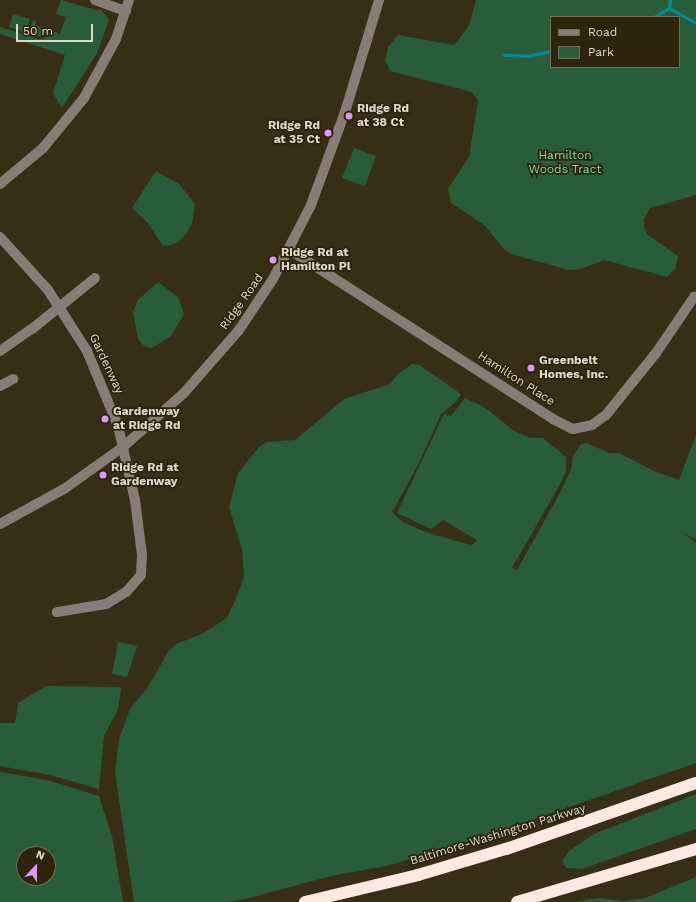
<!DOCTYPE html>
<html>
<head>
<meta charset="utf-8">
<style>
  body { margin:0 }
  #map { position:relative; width:696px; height:902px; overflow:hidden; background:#362f15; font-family:"Work Sans",sans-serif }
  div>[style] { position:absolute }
  .green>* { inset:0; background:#295c3a }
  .stream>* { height:3px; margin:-1.5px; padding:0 1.5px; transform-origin:1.5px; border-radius:1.5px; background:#008d9e }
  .minor>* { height:10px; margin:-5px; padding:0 5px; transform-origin:5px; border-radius:5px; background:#897b76 }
  .highway>* { height:12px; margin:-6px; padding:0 6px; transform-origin:6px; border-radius:6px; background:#fee8e2 }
  .dots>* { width:11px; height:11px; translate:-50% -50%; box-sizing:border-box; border:2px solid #2c250b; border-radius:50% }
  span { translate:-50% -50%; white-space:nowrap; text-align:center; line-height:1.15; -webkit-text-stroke:3.5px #2c250b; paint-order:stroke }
  .poi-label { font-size:12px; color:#ddd9ca; font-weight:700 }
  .left { translate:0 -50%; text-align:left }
  .right { translate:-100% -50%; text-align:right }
  .park-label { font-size:12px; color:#80e19f }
  .street-label { font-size:12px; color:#ddd9ca }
  .legend { position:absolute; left:550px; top:16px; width:130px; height:52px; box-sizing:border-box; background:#2c250b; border:1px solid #736d57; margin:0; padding:5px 7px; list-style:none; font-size:12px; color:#ddd9ca }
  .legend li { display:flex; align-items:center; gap:8px; height:20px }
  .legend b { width:20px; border:1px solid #736d57 }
  .north { position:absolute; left:16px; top:846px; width:40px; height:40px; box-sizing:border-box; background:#2c250b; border:1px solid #736d57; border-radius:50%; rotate:22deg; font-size:11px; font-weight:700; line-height:16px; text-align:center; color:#ddd9ca }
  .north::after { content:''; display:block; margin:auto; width:14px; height:18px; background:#da9af6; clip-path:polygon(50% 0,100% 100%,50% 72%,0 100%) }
  .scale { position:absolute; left:16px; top:24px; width:77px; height:18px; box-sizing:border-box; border:2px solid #ddd9ca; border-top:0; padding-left:5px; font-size:12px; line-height:14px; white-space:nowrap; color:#ddd9ca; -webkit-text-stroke:3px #2c250b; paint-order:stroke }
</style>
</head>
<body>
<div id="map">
  <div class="green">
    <div style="clip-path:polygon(61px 0,96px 10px,101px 9px,109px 20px,97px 53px,62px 108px,53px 93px,65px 55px,0 34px,0 27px,39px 39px,47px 37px,51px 30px,60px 34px,66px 17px,56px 14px)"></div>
    <div style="clip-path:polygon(evenodd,476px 0,696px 0,696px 195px,650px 208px,644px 219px,644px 228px,648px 235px,678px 256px,676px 268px,667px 277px,604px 260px,581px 269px,569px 270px,511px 254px,504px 249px,484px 225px,451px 203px,448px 189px,469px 157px,478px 101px,472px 92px,390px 71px,385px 61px,388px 47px,398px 35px,454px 45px,469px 26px,476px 0,551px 17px,679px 17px,679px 67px,551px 67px,551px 17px)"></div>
    <div style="clip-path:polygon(13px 14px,30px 19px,26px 33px,9px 27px)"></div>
    <div style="clip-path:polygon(33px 20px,36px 21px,35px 25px,48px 29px,46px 34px,39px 37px,28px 33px)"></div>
    <div style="clip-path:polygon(354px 148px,376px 156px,365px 186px,342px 178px)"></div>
    <div style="clip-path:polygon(156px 171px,179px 184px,195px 204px,192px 223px,186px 234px,179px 242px,171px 245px,163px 246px,147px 222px,132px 208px)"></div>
    <div style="clip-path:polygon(158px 282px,178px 297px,184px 314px,171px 336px,152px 348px,144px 346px,138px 339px,133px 312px,138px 300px)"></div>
    <div style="clip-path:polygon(412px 364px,419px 365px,461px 394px,457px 401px,441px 414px,418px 465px,392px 512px,403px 522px,423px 531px,463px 543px,472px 545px,477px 540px,443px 520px,431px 529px,397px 513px,444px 414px,451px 416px,465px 398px,484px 407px,513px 430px,530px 438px,543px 438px,566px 457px,566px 471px,559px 486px,512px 568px,517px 570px,561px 491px,571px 469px,573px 456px,581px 444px,587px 443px,609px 453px,619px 453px,656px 472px,679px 480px,696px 435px,696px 539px,685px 534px,696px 543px,696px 763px,451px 848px,386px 866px,331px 876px,246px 899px,226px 902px,134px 902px,115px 772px,119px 739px,130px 709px,148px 687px,168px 652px,176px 644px,202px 634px,227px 618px,236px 598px,244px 577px,242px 550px,229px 507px,238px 473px,259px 447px,267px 442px,295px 440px,344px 399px,390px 384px,398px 374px)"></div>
    <div style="clip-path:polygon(118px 642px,137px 646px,127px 677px,112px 674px)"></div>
    <div style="clip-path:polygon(46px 686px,119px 687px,121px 689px,118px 709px,104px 736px,99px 789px,50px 775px,0 766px,0 723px,15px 723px,18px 703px)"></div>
    <div style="clip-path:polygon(evenodd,0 772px,47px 780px,99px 796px,112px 836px,123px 902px,0 902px,0 772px,24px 854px,48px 854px,48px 878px,24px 878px,24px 854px)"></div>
    <div style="clip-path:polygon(696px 794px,696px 829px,582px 869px,566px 868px,562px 861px,569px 851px,594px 834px)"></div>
    <div style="clip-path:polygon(696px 877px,696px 902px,575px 902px,598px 898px,623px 901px,645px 898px)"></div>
  </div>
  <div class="stream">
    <div style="left:669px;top:8px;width:8px;rotate:-83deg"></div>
    <div style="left:654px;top:17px;width:17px;rotate:-31deg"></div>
    <div style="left:669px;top:8px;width:31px;rotate:29deg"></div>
    <div style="left:504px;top:55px;width:23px;rotate:2deg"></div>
    <div style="left:527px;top:56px;width:25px;rotate:-12deg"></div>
  </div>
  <div class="minor">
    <div style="left:95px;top:0;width:33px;rotate:20deg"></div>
    <div style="left:0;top:184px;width:56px;rotate:-39.9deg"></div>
    <div style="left:43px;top:148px;width:65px;rotate:-50.6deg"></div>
    <div style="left:84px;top:98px;width:67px;rotate:-61.5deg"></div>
    <div style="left:116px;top:39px;width:41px;rotate:-71.6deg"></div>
    <div style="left:0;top:237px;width:72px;rotate:47.8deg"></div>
    <div style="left:48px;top:290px;width:72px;rotate:57.4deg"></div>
    <div style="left:87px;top:351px;width:81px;rotate:67.5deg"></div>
    <div style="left:118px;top:426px;width:76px;rotate:77.1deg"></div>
    <div style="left:135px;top:500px;width:55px;rotate:82.7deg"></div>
    <div style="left:142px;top:555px;width:20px;rotate:93deg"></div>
    <div style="left:141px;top:575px;width:23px;rotate:131deg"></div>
    <div style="left:126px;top:592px;width:23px;rotate:149deg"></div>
    <div style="left:106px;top:604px;width:50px;rotate:170.7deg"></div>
    <div style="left:290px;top:250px;width:313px;rotate:32.7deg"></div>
    <div style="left:553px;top:419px;width:22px;rotate:27deg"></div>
    <div style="left:573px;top:429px;width:19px;rotate:-12deg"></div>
    <div style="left:592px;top:425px;width:17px;rotate:-36deg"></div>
    <div style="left:606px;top:415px;width:80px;rotate:-51.1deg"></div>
    <div style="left:656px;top:353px;width:68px;rotate:-55.8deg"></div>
    <div style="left:0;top:351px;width:39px;rotate:-35deg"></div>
    <div style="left:32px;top:329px;width:81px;rotate:-39deg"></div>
    <div style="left:0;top:386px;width:15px;rotate:-28deg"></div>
    <div style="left:0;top:524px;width:73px;rotate:-28.7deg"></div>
    <div style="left:64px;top:489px;width:72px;rotate:-35.4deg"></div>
    <div style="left:123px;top:447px;width:81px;rotate:-41.5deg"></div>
    <div style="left:184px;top:393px;width:84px;rotate:-48.9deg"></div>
    <div style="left:239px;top:330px;width:61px;rotate:-56.3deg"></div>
    <div style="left:273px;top:279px;width:83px;rotate:-62.8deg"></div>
    <div style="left:311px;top:205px;width:99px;rotate:-69.9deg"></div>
    <div style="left:345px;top:112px;width:117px;rotate:-73.1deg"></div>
  </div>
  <div class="highway">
    <div style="left:305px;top:902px;width:116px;rotate:-13.4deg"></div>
    <div style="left:418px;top:875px;width:92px;rotate:-16.5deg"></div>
    <div style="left:506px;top:849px;width:201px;rotate:-19.2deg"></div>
    <div style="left:517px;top:902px;width:187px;rotate:-16.5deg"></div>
  </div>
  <div class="dots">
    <div style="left:349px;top:116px;background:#da9af6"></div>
    <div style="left:328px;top:133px;background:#da9af6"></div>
    <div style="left:273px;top:260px;background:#da9af6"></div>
    <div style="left:531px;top:368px;background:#da9af6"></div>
    <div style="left:105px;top:419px;background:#da9af6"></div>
    <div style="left:103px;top:475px;background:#da9af6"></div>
  </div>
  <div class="poi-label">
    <span class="left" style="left:357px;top:116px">Ridge Rd<br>at 38 Ct</span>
    <span class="right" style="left:320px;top:133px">Ridge Rd<br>at 35 Ct</span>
    <span class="left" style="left:281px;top:260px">Ridge Rd at<br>Hamilton Pl</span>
    <span class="left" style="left:539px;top:368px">Greenbelt<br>Homes, Inc.</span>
    <span class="left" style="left:113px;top:419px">Gardenway<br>at Ridge Rd</span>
    <span class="left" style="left:111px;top:475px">Ridge Rd at<br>Gardenway</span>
  </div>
  <div class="park-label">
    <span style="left:565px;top:163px">Hamilton<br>Woods Tract</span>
  </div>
  <div class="street-label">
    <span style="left:242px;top:302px;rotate:-55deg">Ridge Road</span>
    <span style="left:106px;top:364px;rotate:65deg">Gardenway</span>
    <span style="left:516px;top:379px;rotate:33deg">Hamilton Place</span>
    <span style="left:498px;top:835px;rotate:-17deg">Baltimore-Washington Parkway</span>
  </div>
  <ul class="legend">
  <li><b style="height:5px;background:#897b76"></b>Road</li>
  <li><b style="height:11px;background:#295c3a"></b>Park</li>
  </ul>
  <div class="north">N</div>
  <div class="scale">50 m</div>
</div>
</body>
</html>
